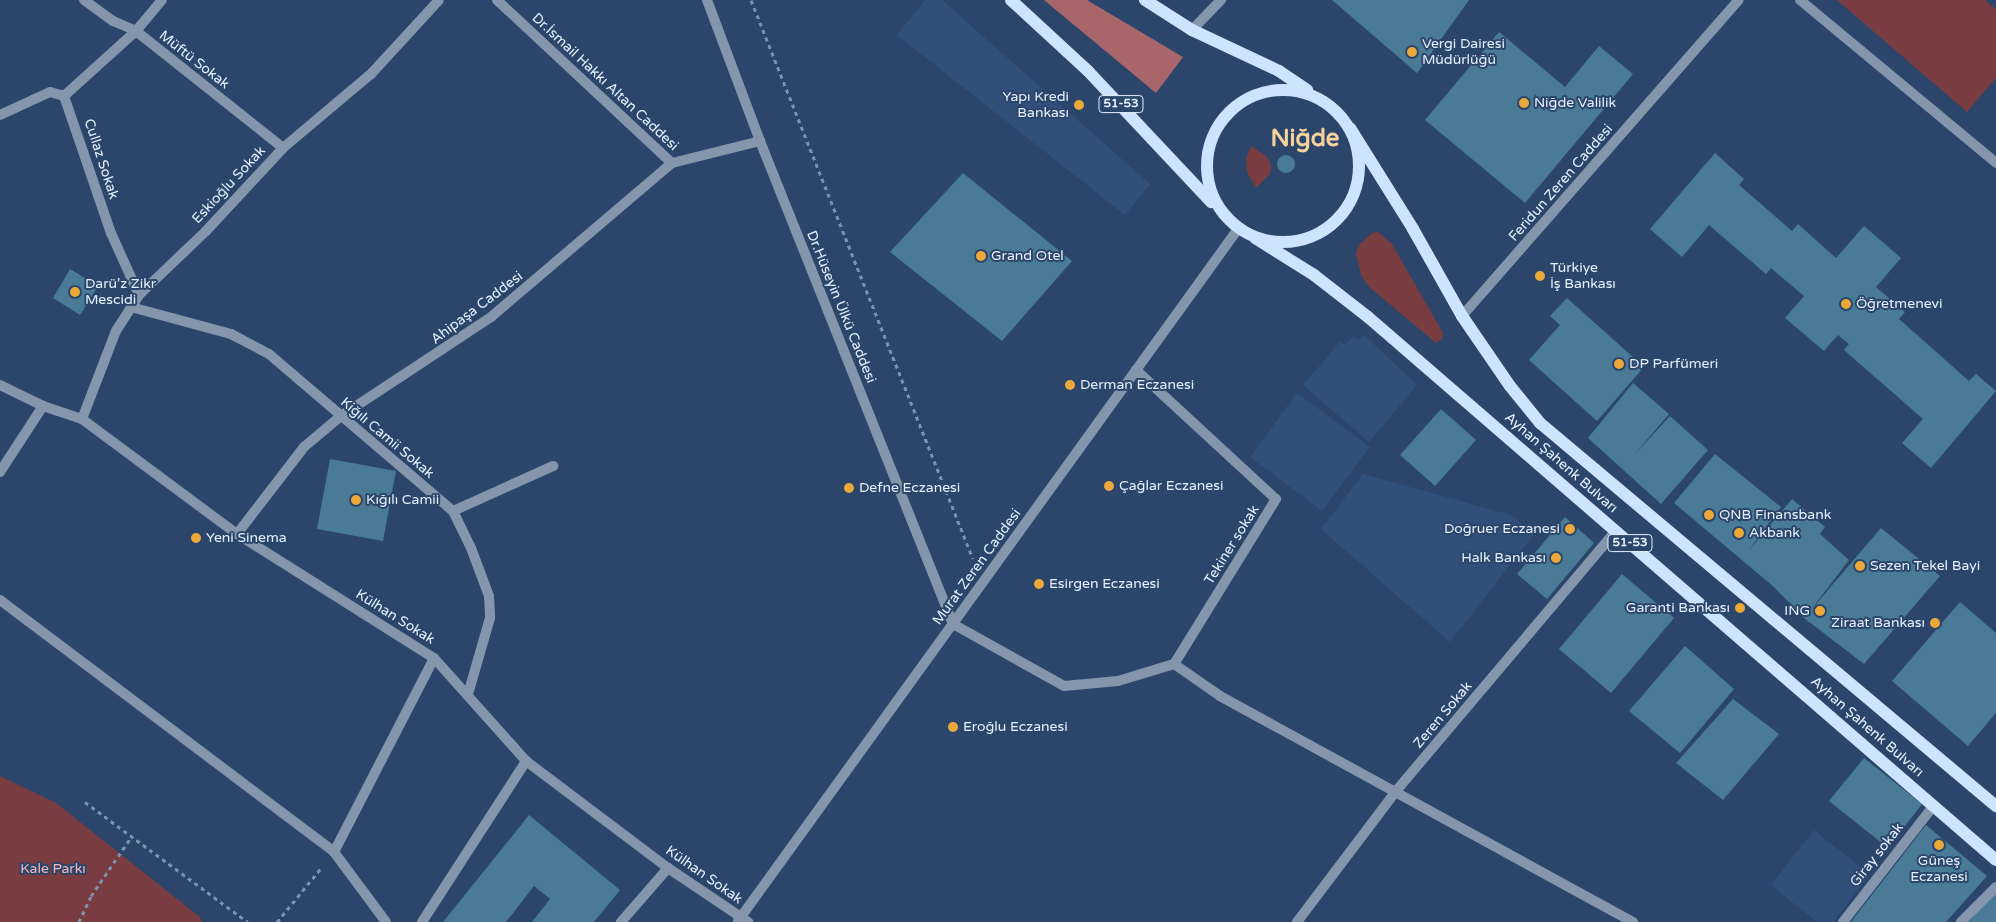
<!DOCTYPE html>
<html>
<head>
<meta charset="utf-8">
<style>
  body { margin:0 }
  #map { position:relative; width:1996px; height:922px; overflow:hidden; background:#2b466a; font-family:"Varela Round",sans-serif }
  div>[style] { position:absolute }
  .built>* { inset:0; background:#30507a }
  .green>* { inset:0; background:#793c41 }
  .forest>* { inset:0; background:#a8666b }
  .building>* { inset:0; background:#497b97 }
  .round { border-radius:50% }
  .path>* { height:3px; margin-top:-1.5px; transform-origin:0; background:repeating-linear-gradient(90deg,#7f92ac 0 4px,transparent 0 8px) }
  .service>* { height:10px; margin:-5px; padding:0 5px; transform-origin:5px; border-radius:5px; background:#8495ac }
  .minor>* { height:10px; margin:-5px; padding:0 5px; transform-origin:5px; border-radius:5px; background:#8495ac }
  .tertiary>* { height:10px; margin:-5px; padding:0 5px; transform-origin:5px; border-radius:5px; background:#8495ac }
  .primary>* { height:12px; margin:-6px; padding:0 6px; transform-origin:6px; border-radius:6px; background:#cee3fe }
  .primary>.ring { margin:-6px; padding:0; box-sizing:content-box; background:none; border:12px solid #cee3fe; border-radius:50% }
  .dots>* { width:14px; height:14px; translate:-50% -50%; box-sizing:border-box; border:2px solid #2b466a; border-radius:50% }
  span { translate:-50% -50%; white-space:nowrap; text-align:center; line-height:1.15; -webkit-text-stroke:4px #2b466a; paint-order:stroke }
  .shield-label span { padding:1px 4px; background:#2b466a; border:1px solid; border-radius:4px; -webkit-text-stroke-width:0 }
  .shield-label { font-size:12px; color:#e6f0fd; font-weight:700 }
  .poi-label { font-size:14px; color:#e6f0fd }
  .left { translate:0 -50%; text-align:left }
  .right { translate:-100% -50%; text-align:right }
  .street-label { font-size:14px; color:#e6f0fd }
  .park-label { font-size:14px; color:#f4b8bb }
  .town-label { font-size:24px; color:#f8d29d; font-weight:700 }
</style>
</head>
<body>
<div id="map">
  <div class="built">
    <div style="clip-path:polygon(925px 0,942px 0,1150px 184px,1125px 215px,897px 35px)"></div>
    <div style="clip-path:polygon(1363px 334px,1417px 385px,1369px 442px,1303px 385px,1340px 342px,1345px 345px,1353px 336px,1359px 340px)"></div>
    <div style="clip-path:polygon(1297px 393px,1370px 447px,1322px 511px,1250px 457px)"></div>
    <div style="clip-path:polygon(1363px 474px,1511px 515px,1534px 534px,1450px 642px,1321px 529px)"></div>
    <div style="clip-path:polygon(1814px 830px,1870px 875px,1833px 922px,1817px 922px,1771px 885px)"></div>
  </div>
  <div class="green">
    <div style="clip-path:polygon(1837px 0,1985px 0,1996px 9px,1996px 78px,1967px 112px)"></div>
    <div style="clip-path:polygon(1251px 146px,1266px 156px,1271px 164px,1270px 174px,1256px 188px,1247px 172px,1246px 159px)"></div>
    <div style="clip-path:polygon(1378px 232px,1392px 244px,1443px 333px,1442px 339px,1436px 343px,1368px 286px,1361px 275px,1356px 253px,1359px 245px,1372px 233px)"></div>
    <div style="clip-path:polygon(0 776px,56px 803px,200px 917px,202px 922px,0 922px)"></div>
  </div>
  <div class="forest">
    <div style="clip-path:polygon(1044px 0,1087px 0,1183px 57px,1156px 93px)"></div>
  </div>
  <div class="building">
    <div style="clip-path:polygon(1332px 0,1469px 0,1417px 73px)"></div>
    <div style="clip-path:polygon(1499px 32px,1565px 87px,1599px 46px,1633px 74px,1525px 203px,1425px 120px)"></div>
    <div style="clip-path:polygon(1715px 153px,1744px 179px,1739px 185px,1792px 231px,1798px 224px,1836px 258px,1864px 226px,1901px 258px,1876px 287px,1905px 312px,1899px 319px,1969px 381px,1976px 374px,1996px 391px,1931px 468px,1902px 443px,1923px 419px,1844px 350px,1849px 344px,1838px 335px,1824px 351px,1785px 318px,1804px 296px,1771px 268px,1766px 274px,1709px 225px,1682px 257px,1650px 229px)"></div>
    <div class="round" style="left:1277px;top:155px;width:18px;height:18px"></div>
    <div style="clip-path:polygon(963px 173px,1072px 261px,1002px 341px,890px 252px)"></div>
    <div style="clip-path:polygon(70px 269px,98px 286px,80px 315px,53px 298px)"></div>
    <div style="clip-path:polygon(1567px 298px,1644px 367px,1597px 421px,1529px 360px,1560px 325px,1550px 316px)"></div>
    <div style="clip-path:polygon(1633px 383px,1669px 414px,1633px 456px,1670px 416px,1708px 450px,1661px 504px,1588px 438px)"></div>
    <div style="clip-path:polygon(1441px 409px,1476px 440px,1435px 486px,1400px 455px)"></div>
    <div style="clip-path:polygon(1715px 454px,1781px 507px,1748px 551px,1792px 499px,1825px 527px,1820px 534px,1849px 560px,1810px 611px,1881px 528px,1940px 576px,1864px 664px,1804px 618px,1774px 587px,1674px 503px)"></div>
    <div style="clip-path:polygon(330px 459px,396px 471px,383px 541px,317px 529px)"></div>
    <div style="clip-path:polygon(1565px 517px,1594px 543px,1547px 599px,1517px 574px)"></div>
    <div style="clip-path:polygon(1622px 574px,1674px 618px,1611px 693px,1559px 649px)"></div>
    <div style="clip-path:polygon(1960px 602px,1996px 633px,1996px 713px,1968px 746px,1892px 681px)"></div>
    <div style="clip-path:polygon(1685px 646px,1734px 689px,1680px 753px,1629px 711px)"></div>
    <div style="clip-path:polygon(1733px 699px,1779px 734px,1723px 800px,1676px 763px)"></div>
    <div style="clip-path:polygon(1864px 758px,1922px 804px,1888px 848px,1829px 801px)"></div>
    <div style="clip-path:polygon(529px 815px,620px 890px,594px 922px,532px 922px,550px 899px,534px 886px,506px 922px,443px 922px)"></div>
    <div style="clip-path:polygon(1926px 825px,1987px 876px,1946px 922px,1851px 922px)"></div>
    <div style="clip-path:polygon(1996px 889px,1996px 922px,1969px 922px)"></div>
  </div>
  <div class="path">
    <div style="left:751px;top:0;width:601px;rotate:68.34deg"></div>
    <div style="left:85px;top:802px;width:202px;rotate:36.4deg"></div>
    <div style="left:79px;top:922px;width:29px;rotate:-65deg"></div>
    <div style="left:91px;top:896px;width:73px;rotate:-55.7deg"></div>
    <div style="left:277px;top:922px;width:70px;rotate:-50.8deg"></div>
  </div>
  <div class="service">
    <div style="left:1800px;top:0;width:255px;rotate:39.7deg"></div>
  </div>
  <div class="minor">
    <div style="left:84px;top:0;width:36px;rotate:36deg"></div>
    <div style="left:113px;top:21px;width:25px;rotate:23deg"></div>
    <div style="left:136px;top:31px;width:188px;rotate:38.5deg"></div>
    <div style="left:1192px;top:30px;width:42px;rotate:-46deg"></div>
    <div style="left:64px;top:96px;width:97px;rotate:-42.1deg"></div>
    <div style="left:136px;top:31px;width:40px;rotate:-50deg"></div>
    <div style="left:0;top:115px;width:55px;rotate:-24.7deg"></div>
    <div style="left:50px;top:92px;width:15px;rotate:16deg"></div>
    <div style="left:64px;top:96px;width:145px;rotate:71.1deg"></div>
    <div style="left:111px;top:233px;width:68px;rotate:65.7deg"></div>
    <div style="left:131px;top:307px;width:104px;rotate:15.1deg"></div>
    <div style="left:231px;top:334px;width:43px;rotate:27.8deg"></div>
    <div style="left:269px;top:354px;width:242px;rotate:40.5deg"></div>
    <div style="left:453px;top:511px;width:41px;rotate:64.1deg"></div>
    <div style="left:471px;top:548px;width:51px;rotate:69.4deg"></div>
    <div style="left:489px;top:596px;width:22px;rotate:87deg"></div>
    <div style="left:490px;top:618px;width:79px;rotate:106.1deg"></div>
    <div style="left:1136px;top:370px;width:190px;rotate:42.7deg"></div>
    <div style="left:1276px;top:499px;width:194px;rotate:121.7deg"></div>
    <div style="left:82px;top:419px;width:94px;rotate:-68.9deg"></div>
    <div style="left:116px;top:331px;width:43px;rotate:-57.4deg"></div>
    <div style="left:139px;top:295px;width:93px;rotate:-43.7deg"></div>
    <div style="left:206px;top:231px;width:113px;rotate:-47.1deg"></div>
    <div style="left:283px;top:148px;width:115px;rotate:-40.1deg"></div>
    <div style="left:371px;top:74px;width:100px;rotate:-47.4deg"></div>
    <div style="left:0;top:472px;width:79px;rotate:-56.9deg"></div>
    <div style="left:453px;top:511px;width:110px;rotate:-24.2deg"></div>
    <div style="left:0;top:600px;width:418px;rotate:37deg"></div>
    <div style="left:334px;top:852px;width:87px;rotate:53.4deg"></div>
    <div style="left:953px;top:624px;width:127px;rotate:29.2deg"></div>
    <div style="left:1064px;top:686px;width:54px;rotate:-5.3deg"></div>
    <div style="left:1118px;top:681px;width:59px;rotate:-16.9deg"></div>
    <div style="left:1174px;top:664px;width:56px;rotate:34.8deg"></div>
    <div style="left:1220px;top:696px;width:471px;rotate:28.7deg"></div>
    <div style="left:334px;top:852px;width:218px;rotate:-62.7deg"></div>
    <div style="left:422px;top:922px;width:192px;rotate:-57.1deg"></div>
    <div style="left:621px;top:922px;width:72px;rotate:-49deg"></div>
    <div style="left:1297px;top:922px;width:164px;rotate:-52.9deg"></div>
    <div style="left:1396px;top:791px;width:341px;rotate:-49.8deg"></div>
    <div style="left:1843px;top:922px;width:148px;rotate:-52.1deg"></div>
    <div style="left:1961px;top:922px;width:49px;rotate:-45deg"></div>
  </div>
  <div class="tertiary">
    <div style="left:497px;top:0;width:239px;rotate:43deg"></div>
    <div style="left:707px;top:0;width:151px;rotate:69.4deg"></div>
    <div style="left:760px;top:141px;width:520px;rotate:68.22deg"></div>
    <div style="left:1462px;top:316px;width:420px;rotate:-48.8deg"></div>
    <div style="left:0;top:385px;width:48px;rotate:26deg"></div>
    <div style="left:43px;top:406px;width:41px;rotate:18.4deg"></div>
    <div style="left:82px;top:419px;width:193px;rotate:36.6deg"></div>
    <div style="left:237px;top:534px;width:233px;rotate:32.2deg"></div>
    <div style="left:434px;top:658px;width:138px;rotate:48.2deg"></div>
    <div style="left:526px;top:761px;width:178px;rotate:37deg"></div>
    <div style="left:668px;top:868px;width:97px;rotate:34deg"></div>
    <div style="left:237px;top:534px;width:110px;rotate:-52.4deg"></div>
    <div style="left:304px;top:447px;width:48px;rotate:-40deg"></div>
    <div style="left:341px;top:416px;width:180px;rotate:-33.4deg"></div>
    <div style="left:491px;top:317px;width:238px;rotate:-40.4deg"></div>
    <div style="left:672px;top:163px;width:91px;rotate:-14deg"></div>
    <div style="left:738px;top:921px;width:854px;rotate:-54.15deg"></div>
  </div>
  <div class="primary">
    <div style="left:1011px;top:0;width:105px;rotate:42.7deg"></div>
    <div style="left:1088px;top:71px;width:180px;rotate:46.8deg"></div>
    <div style="left:1145px;top:0;width:56px;rotate:32.6deg"></div>
    <div style="left:1192px;top:30px;width:96px;rotate:25.2deg"></div>
    <div style="left:1279px;top:71px;width:34px;rotate:34deg"></div>
    <div class="ring" style="left:1207px;top:90px;width:140px;height:140px"></div>
    <div style="left:1350px;top:128px;width:119px;rotate:58deg"></div>
    <div style="left:1413px;top:229px;width:100px;rotate:60.6deg"></div>
    <div style="left:1462px;top:316px;width:85px;rotate:55.6deg"></div>
    <div style="left:1510px;top:386px;width:48px;rotate:51deg"></div>
    <div style="left:1540px;top:423px;width:596px;rotate:40.03deg"></div>
    <div style="left:1255px;top:238px;width:70px;rotate:32.1deg"></div>
    <div style="left:1314px;top:275px;width:68px;rotate:37.9deg"></div>
    <div style="left:1368px;top:317px;width:830px;rotate:40.85deg"></div>
  </div>
  <div class="dots">
    <div style="left:1412px;top:52px;background:#eca93a"></div>
    <div style="left:1524px;top:103px;background:#eca93a"></div>
    <div style="left:1079px;top:105px;background:#eca93a"></div>
    <div style="left:981px;top:256px;background:#eca93a"></div>
    <div style="left:1540px;top:276px;background:#eca93a"></div>
    <div style="left:75px;top:292px;background:#eca93a"></div>
    <div style="left:1846px;top:304px;background:#eca93a"></div>
    <div style="left:1619px;top:364px;background:#eca93a"></div>
    <div style="left:1070px;top:385px;background:#eca93a"></div>
    <div style="left:1109px;top:486px;background:#eca93a"></div>
    <div style="left:849px;top:488px;background:#eca93a"></div>
    <div style="left:356px;top:500px;background:#eca93a"></div>
    <div style="left:1709px;top:515px;background:#eca93a"></div>
    <div style="left:1570px;top:529px;background:#eca93a"></div>
    <div style="left:1739px;top:533px;background:#eca93a"></div>
    <div style="left:196px;top:538px;background:#eca93a"></div>
    <div style="left:1556px;top:558px;background:#eca93a"></div>
    <div style="left:1860px;top:566px;background:#eca93a"></div>
    <div style="left:1039px;top:584px;background:#eca93a"></div>
    <div style="left:1740px;top:608px;background:#eca93a"></div>
    <div style="left:1820px;top:611px;background:#eca93a"></div>
    <div style="left:1935px;top:623px;background:#eca93a"></div>
    <div style="left:953px;top:727px;background:#eca93a"></div>
    <div style="left:1939px;top:845px;background:#eca93a"></div>
  </div>
  <div class="shield-label">
    <span style="left:1121px;top:104px">51-53</span>
    <span style="left:1630px;top:543px">51-53</span>
  </div>
  <div class="poi-label">
    <span class="left" style="left:1422px;top:52px">Vergi Dairesi<br>Müdürlüğü</span>
    <span class="right" style="left:1069px;top:105px">Yapı Kredi<br>Bankası</span>
    <span class="left" style="left:1534px;top:103px">Niğde Valilik</span>
    <span class="left" style="left:991px;top:256px">Grand Otel</span>
    <span class="left" style="left:1550px;top:276px">Türkiye<br>İş Bankası</span>
    <span class="left" style="left:85px;top:292px">Darü’z Zikr<br>Mescidi</span>
    <span class="left" style="left:1856px;top:304px">Öğretmenevi</span>
    <span class="left" style="left:1629px;top:364px">DP Parfümeri</span>
    <span class="left" style="left:1080px;top:385px">Derman Eczanesi</span>
    <span class="left" style="left:1119px;top:486px">Çağlar Eczanesi</span>
    <span class="left" style="left:859px;top:488px">Defne Eczanesi</span>
    <span class="left" style="left:366px;top:500px">Kığılı Camii</span>
    <span class="left" style="left:1719px;top:515px">QNB Finansbank</span>
    <span class="right" style="left:1560px;top:529px">Doğruer Eczanesi</span>
    <span class="left" style="left:1749px;top:533px">Akbank</span>
    <span class="left" style="left:206px;top:538px">Yeni Sinema</span>
    <span class="right" style="left:1546px;top:558px">Halk Bankası</span>
    <span class="left" style="left:1870px;top:566px">Sezen Tekel Bayi</span>
    <span class="left" style="left:1049px;top:584px">Esirgen Eczanesi</span>
    <span class="right" style="left:1730px;top:608px">Garanti Bankası</span>
    <span class="right" style="left:1810px;top:611px">ING</span>
    <span class="right" style="left:1925px;top:623px">Ziraat Bankası</span>
    <span class="left" style="left:963px;top:727px">Eroğlu Eczanesi</span>
    <span style="left:1939px;top:869px">Güneş<br>Eczanesi</span>
  </div>
  <div class="street-label">
    <span style="left:194px;top:60px;rotate:38deg">Müftü Sokak</span>
    <span style="left:605px;top:82px;rotate:43deg">Dr.İsmail Hakkı Altan Caddesi</span>
    <span style="left:101px;top:159px;rotate:72deg">Cullaz Sokak</span>
    <span style="left:1561px;top:183px;rotate:-49deg">Feridun Zeren Caddesi</span>
    <span style="left:229px;top:185px;rotate:-47deg">Eskioğlu Sokak</span>
    <span style="left:841px;top:307px;rotate:68deg">Dr.Hüseyin Ülkü Caddesi</span>
    <span style="left:477px;top:308px;rotate:-37deg">Ahipaşa Caddesi</span>
    <span style="left:387px;top:438px;rotate:40deg">Kiğılı Camii Sokak</span>
    <span style="left:1561px;top:463px;rotate:41deg">Ayhan Şahenk Bulvarı</span>
    <span style="left:1232px;top:545px;rotate:-58deg">Tekiner sokak</span>
    <span style="left:977px;top:567px;rotate:-54deg">Murat Zeren Caddesi</span>
    <span style="left:395px;top:617px;rotate:32deg">Külhan Sokak</span>
    <span style="left:1443px;top:715px;rotate:-50deg">Zeren Sokak</span>
    <span style="left:1867px;top:727px;rotate:41deg">Ayhan Şahenk Bulvarı</span>
    <span style="left:1877px;top:855px;rotate:-52deg">Giray sokak</span>
    <span style="left:704px;top:875px;rotate:35deg">Külhan Sokak</span>
  </div>
  <div class="park-label">
    <span style="left:53px;top:869px">Kale Parkı</span>
  </div>
  <div class="town-label">
    <span style="left:1305px;top:139px">Niğde</span>
  </div>
</div>
</body>
</html>
